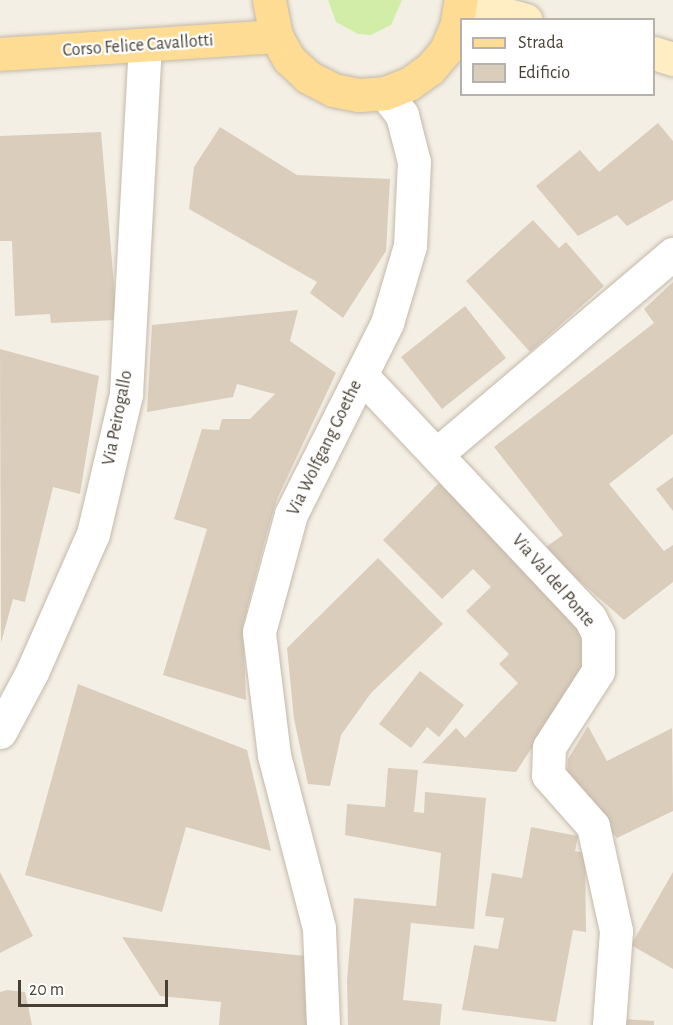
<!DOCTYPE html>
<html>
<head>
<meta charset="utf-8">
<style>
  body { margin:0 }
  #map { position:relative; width:673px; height:1025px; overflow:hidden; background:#f4efe4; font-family:"Alegreya Sans",sans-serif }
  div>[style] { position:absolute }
  .green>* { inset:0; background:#d1eda8 }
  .building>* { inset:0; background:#dacdbc }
  .roads { filter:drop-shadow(0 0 2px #c4b9a9) drop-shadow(0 0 2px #c4b9a9) }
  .street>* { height:33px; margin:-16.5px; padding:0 16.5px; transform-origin:16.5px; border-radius:16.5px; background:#fff }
  .secondary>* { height:33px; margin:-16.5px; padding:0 16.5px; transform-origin:16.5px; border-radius:16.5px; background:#ffeec4 }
  .primary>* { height:33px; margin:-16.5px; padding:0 16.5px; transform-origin:16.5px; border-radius:16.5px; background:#ffdc93 }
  span { translate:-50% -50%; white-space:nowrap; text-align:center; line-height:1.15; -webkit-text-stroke:4.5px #fff; paint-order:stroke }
  .street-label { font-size:18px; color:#473f33 }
  .legend { position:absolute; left:460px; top:18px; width:195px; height:78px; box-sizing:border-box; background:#fff; border:2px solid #b5b2ad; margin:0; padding:8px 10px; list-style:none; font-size:18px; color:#473f33 }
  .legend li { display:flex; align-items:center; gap:12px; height:30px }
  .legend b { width:30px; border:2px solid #b5b2ad }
  .scale { position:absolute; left:18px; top:980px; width:150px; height:27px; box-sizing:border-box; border:3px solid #473f33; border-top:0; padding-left:8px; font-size:18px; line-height:21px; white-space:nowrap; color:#473f33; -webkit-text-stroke:4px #fff; paint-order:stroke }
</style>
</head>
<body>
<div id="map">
  <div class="green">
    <div style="clip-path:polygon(328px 0,402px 0,391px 25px,371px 35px,358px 34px,336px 22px)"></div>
  </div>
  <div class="building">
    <div style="clip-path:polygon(658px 123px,673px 141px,673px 200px,627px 226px,617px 215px,578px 236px,536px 186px,580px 150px,599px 172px)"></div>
    <div style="clip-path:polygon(220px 127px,297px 175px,390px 179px,386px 251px,343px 318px,310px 293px,317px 282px,189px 209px,194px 167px)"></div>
    <div style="clip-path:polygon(101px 132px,117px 320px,51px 323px,50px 314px,15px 316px,12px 241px,0 241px,0 136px)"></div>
    <div style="clip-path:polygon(533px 220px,559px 248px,566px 242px,604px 286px,530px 352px,466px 281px)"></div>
    <div style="clip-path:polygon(673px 282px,673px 434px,609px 484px,664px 551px,673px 545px,673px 582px,624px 620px,543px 549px,563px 535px,494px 447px,654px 323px,644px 309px)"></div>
    <div style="clip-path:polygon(465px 306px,506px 358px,442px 409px,401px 357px)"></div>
    <div style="clip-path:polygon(298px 310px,290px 341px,336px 373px,277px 499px,265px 540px,243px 625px,246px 700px,163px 675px,207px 529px,174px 519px,202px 429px,219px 430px,222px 419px,250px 419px,275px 394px,237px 384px,233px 397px,147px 412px,152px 325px)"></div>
    <div style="clip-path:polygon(0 349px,99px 376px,80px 494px,53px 487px,25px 602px,13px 599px,1px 643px)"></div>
    <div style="clip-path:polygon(673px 477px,673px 511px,656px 489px)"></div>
    <div style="clip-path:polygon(439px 483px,580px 624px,585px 666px,516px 772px,422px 763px,456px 728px,465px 738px,518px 683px,499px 664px,509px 654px,466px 611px,491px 587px,473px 569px,442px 599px,383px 540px)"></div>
    <div style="clip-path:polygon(378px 558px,443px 624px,371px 693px,341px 735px,330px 786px,308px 784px,294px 719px,287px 648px)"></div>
    <div style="clip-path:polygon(420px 671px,464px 705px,439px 737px,427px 727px,411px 748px,379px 724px)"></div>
    <div style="clip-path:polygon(78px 684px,247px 750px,271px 851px,186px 827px,162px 912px,25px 875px)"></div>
    <div style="clip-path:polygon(588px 726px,607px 761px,672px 728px,673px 811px,617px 838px,567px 779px,568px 759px)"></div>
    <div style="clip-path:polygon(388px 768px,418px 770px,414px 812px,424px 813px,425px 792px,486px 798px,474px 929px,411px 923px,403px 1000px,442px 1004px,440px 1025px,348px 1025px,347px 980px,354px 898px,436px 906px,441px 853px,345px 835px,347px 804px,385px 807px)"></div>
    <div style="clip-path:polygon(531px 827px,578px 836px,575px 851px,585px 853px,586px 932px,573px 930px,556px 1022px,462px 1010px,474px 945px,498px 949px,504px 918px,485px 916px,492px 873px,522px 878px)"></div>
    <div style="clip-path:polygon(0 872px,33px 936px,0 953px)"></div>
    <div style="clip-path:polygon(673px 872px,673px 969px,631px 945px)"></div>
    <div style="clip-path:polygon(122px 937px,305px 956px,309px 1025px,219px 1025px,221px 1002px,160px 996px)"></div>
    <div style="clip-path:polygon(7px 990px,25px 992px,32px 1025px,0 1025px,0 992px)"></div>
    <div style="clip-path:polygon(623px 1019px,654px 1021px,654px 1025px,622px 1025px)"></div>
  </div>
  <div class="roads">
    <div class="street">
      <div style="left:361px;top:375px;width:334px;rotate:46.7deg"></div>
      <div style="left:590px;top:618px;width:18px;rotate:63deg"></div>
      <div style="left:598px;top:634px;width:37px;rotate:90deg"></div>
      <div style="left:598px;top:671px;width:90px;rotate:122.8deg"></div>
      <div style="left:549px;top:747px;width:28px;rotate:92deg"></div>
      <div style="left:548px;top:775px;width:68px;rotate:48.6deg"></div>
      <div style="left:593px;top:826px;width:107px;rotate:77.6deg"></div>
      <div style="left:616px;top:931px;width:94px;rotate:94.3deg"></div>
      <div style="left:438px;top:453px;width:308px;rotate:-40.3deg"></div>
      <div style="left:0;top:732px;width:68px;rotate:-61.9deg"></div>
      <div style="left:32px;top:672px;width:151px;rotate:-66.2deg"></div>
      <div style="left:93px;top:534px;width:144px;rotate:-76.7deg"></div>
      <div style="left:126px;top:394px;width:348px;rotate:-86.9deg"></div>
      <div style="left:323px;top:1025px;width:97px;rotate:-92.4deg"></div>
      <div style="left:319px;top:928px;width:179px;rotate:-104.6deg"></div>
      <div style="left:274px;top:755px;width:124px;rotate:-97deg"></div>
      <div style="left:259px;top:632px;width:122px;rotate:-74.8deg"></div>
      <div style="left:291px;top:514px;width:214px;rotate:-63.3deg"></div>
      <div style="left:387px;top:323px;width:80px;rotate:-73.4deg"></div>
      <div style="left:410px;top:246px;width:84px;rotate:-87.3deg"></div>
      <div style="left:414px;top:162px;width:49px;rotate:-104.3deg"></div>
      <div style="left:402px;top:115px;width:28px;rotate:-128deg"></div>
    </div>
    <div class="secondary">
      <div style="left:461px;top:2px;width:67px;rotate:15.5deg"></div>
      <div style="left:654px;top:53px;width:20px;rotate:18deg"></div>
    </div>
    <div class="primary">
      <div style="left:269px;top:0;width:37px;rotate:79deg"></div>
      <div style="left:276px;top:36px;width:26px;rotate:61deg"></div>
      <div style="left:289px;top:59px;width:26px;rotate:43deg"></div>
      <div style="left:308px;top:77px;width:28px;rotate:27deg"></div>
      <div style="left:333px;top:90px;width:26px;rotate:11deg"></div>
      <div style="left:359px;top:95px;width:26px;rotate:-4deg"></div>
      <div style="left:385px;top:93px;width:26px;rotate:-21deg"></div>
      <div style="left:409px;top:84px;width:26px;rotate:-36deg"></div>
      <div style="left:430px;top:69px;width:25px;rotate:-50deg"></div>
      <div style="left:446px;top:50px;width:25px;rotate:-67deg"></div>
      <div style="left:456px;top:27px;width:27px;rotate:-80deg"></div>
      <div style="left:0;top:54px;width:277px;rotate:-3.7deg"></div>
    </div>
  </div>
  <div class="street-label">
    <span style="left:138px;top:46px;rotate:-4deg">Corso Felice Cavallotti</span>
    <span style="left:118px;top:418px;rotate:-79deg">Via Peirogallo</span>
    <span style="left:325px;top:448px;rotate:-64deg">Via Wolfgang Goethe</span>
    <span style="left:553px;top:581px;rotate:49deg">Via Val del Ponte</span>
  </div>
  <ul class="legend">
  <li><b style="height:8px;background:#ffdc93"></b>Strada</li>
  <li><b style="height:16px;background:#dacdbc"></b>Edificio</li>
  </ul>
  <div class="scale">20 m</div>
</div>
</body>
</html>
